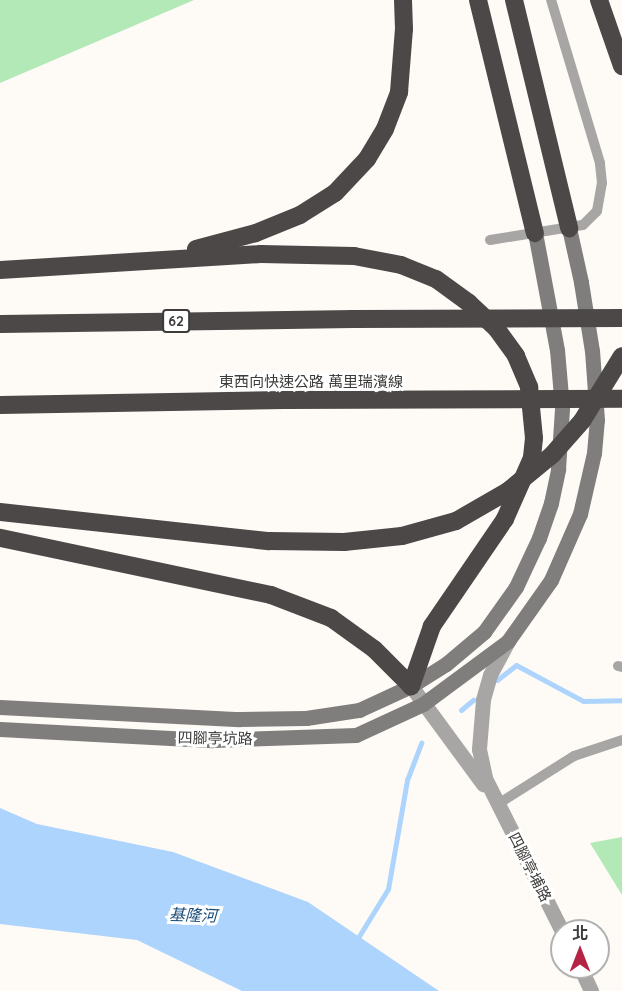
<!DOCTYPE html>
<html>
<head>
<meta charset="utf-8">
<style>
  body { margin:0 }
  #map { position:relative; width:622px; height:991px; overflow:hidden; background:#fefaf6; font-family:Quicksand,"Noto Sans TC",sans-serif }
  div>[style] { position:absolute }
  .green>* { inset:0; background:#b2e9b7 }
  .water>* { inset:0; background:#acd4fd }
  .stream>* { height:5px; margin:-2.5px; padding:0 2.5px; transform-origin:2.5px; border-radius:2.5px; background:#acd4fd }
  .lane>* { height:10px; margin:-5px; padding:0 5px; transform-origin:5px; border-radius:5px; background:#a8a6a5 }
  .street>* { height:15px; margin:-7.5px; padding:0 7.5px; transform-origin:7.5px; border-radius:7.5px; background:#a8a6a5 }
  .secondary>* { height:15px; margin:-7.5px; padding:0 7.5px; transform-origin:7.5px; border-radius:7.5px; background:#807d7d }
  .highway>* { height:18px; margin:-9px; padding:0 9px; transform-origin:9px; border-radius:9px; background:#4d4848 }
  .highway-bridge>* { height:18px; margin:-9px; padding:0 9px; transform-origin:9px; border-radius:9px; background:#4d4848 }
  span { translate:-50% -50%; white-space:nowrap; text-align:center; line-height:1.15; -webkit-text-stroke:6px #fff; paint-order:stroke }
  .shield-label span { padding:2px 4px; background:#fff; border:2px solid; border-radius:4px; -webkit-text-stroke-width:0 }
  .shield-label { font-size:14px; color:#3d3c3a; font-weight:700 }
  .street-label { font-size:15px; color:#3d3c3a }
  .water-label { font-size:16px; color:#194d7c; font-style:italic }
  .north { position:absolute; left:550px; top:919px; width:60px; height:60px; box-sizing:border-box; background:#fff; border:2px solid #b1b1b0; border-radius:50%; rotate:0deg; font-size:16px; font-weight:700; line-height:24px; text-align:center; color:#3d3c3a }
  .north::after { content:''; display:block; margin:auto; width:21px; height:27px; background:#b52345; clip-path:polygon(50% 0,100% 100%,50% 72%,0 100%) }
</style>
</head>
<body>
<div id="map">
  <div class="green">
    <div style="clip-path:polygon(0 0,194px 0,0 83px)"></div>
    <div style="clip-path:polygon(622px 837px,622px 895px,590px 843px)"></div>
  </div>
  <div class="water">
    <div style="clip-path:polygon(0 808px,37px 824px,173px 852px,308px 902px,439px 991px,242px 991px,137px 940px,0 924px)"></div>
  </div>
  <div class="stream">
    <div style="left:497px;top:680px;width:24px;rotate:-38deg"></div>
    <div style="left:516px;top:665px;width:76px;rotate:28.2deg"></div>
    <div style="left:583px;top:701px;width:39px;rotate:-1deg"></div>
    <div style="left:461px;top:710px;width:16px;rotate:-40deg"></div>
    <div style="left:356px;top:941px;width:61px;rotate:-58.4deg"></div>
    <div style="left:388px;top:889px;width:111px;rotate:-80.1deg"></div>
    <div style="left:407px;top:780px;width:40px;rotate:-69deg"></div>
  </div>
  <div class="lane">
    <div style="left:490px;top:240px;width:94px;rotate:-9.2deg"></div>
    <div style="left:583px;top:225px;width:20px;rotate:-45deg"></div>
    <div style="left:597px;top:211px;width:28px;rotate:-80deg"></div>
    <div style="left:602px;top:183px;width:20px;rotate:-96deg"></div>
    <div style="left:600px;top:163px;width:170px;rotate:-106.7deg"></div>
    <div style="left:618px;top:666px;width:4px;rotate:14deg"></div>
    <div style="left:498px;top:804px;width:90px;rotate:-32.3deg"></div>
    <div style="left:574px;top:756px;width:51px;rotate:-18.4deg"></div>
  </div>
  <div class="street">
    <div style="left:508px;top:641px;width:38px;rotate:118deg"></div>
    <div style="left:490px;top:675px;width:26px;rotate:106deg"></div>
    <div style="left:483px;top:700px;width:49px;rotate:94.7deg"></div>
    <div style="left:479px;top:749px;width:30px;rotate:78deg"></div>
    <div style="left:485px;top:778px;width:171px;rotate:63.3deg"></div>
    <div style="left:411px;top:686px;width:122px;rotate:53.7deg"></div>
    <div style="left:580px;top:967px;width:26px;rotate:65deg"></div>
  </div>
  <div class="secondary">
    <div style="left:0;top:707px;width:240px;rotate:2.9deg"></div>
    <div style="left:240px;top:719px;width:66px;rotate:-0.9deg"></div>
    <div style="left:306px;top:718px;width:54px;rotate:-8.6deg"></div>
    <div style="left:359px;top:710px;width:57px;rotate:-24.8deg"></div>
    <div style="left:411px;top:686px;width:41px;rotate:-32.2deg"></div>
    <div style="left:446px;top:664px;width:50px;rotate:-40.1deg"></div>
    <div style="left:484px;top:632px;width:55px;rotate:-54.6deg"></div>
    <div style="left:516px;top:587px;width:54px;rotate:-64.9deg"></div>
    <div style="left:539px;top:538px;width:37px;rotate:-71deg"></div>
    <div style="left:551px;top:503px;width:35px;rotate:-78deg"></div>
    <div style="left:558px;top:469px;width:61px;rotate:-86.2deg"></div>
    <div style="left:562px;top:408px;width:58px;rotate:-94.9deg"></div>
    <div style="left:557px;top:350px;width:119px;rotate:-100.6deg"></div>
    <div style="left:0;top:729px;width:213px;rotate:3deg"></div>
    <div style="left:213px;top:740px;width:143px;rotate:-2deg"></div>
    <div style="left:356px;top:735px;width:74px;rotate:-24.8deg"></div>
    <div style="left:423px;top:704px;width:106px;rotate:-36.5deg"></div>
    <div style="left:508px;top:641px;width:75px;rotate:-54.8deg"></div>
    <div style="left:551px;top:580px;width:72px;rotate:-66.3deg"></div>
    <div style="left:580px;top:514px;width:63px;rotate:-77.1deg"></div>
    <div style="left:594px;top:453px;width:33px;rotate:-85deg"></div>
    <div style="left:597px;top:420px;width:69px;rotate:-94.1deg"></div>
    <div style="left:592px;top:351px;width:70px;rotate:-99.1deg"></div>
    <div style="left:581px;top:282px;width:55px;rotate:-102.5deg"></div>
  </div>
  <div class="highway">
    <div style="left:478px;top:0;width:240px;rotate:76.3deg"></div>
    <div style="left:514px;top:0;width:235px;rotate:76.4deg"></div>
    <div style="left:599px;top:0;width:70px;rotate:70.8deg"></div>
    <div style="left:196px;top:249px;width:62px;rotate:-14.9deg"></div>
    <div style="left:256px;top:233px;width:48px;rotate:-22.2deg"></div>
    <div style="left:300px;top:215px;width:41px;rotate:-32.2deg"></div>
    <div style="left:335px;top:193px;width:47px;rotate:-46.7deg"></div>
    <div style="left:367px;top:159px;width:35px;rotate:-59deg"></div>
    <div style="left:385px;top:129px;width:40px;rotate:-69deg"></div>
    <div style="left:399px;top:92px;width:63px;rotate:-85.5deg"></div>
    <div style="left:404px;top:29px;width:29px;rotate:-92deg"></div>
    <div style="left:0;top:270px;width:261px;rotate:-3.5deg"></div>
    <div style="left:261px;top:254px;width:93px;rotate:1.2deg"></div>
    <div style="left:354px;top:256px;width:48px;rotate:10.8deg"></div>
    <div style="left:401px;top:265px;width:38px;rotate:22deg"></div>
    <div style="left:436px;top:279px;width:41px;rotate:36deg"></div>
    <div style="left:469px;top:303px;width:37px;rotate:43deg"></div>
    <div style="left:496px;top:328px;width:34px;rotate:54deg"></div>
    <div style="left:516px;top:356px;width:34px;rotate:67deg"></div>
    <div style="left:529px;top:387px;width:51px;rotate:84.4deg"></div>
    <div style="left:534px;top:438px;width:20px;rotate:96deg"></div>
    <div style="left:532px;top:458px;width:67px;rotate:113.9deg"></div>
    <div style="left:505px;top:519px;width:130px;rotate:124.3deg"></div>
    <div style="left:432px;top:626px;width:64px;rotate:109.3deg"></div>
    <div style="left:411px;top:686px;width:52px;rotate:-135deg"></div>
    <div style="left:374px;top:649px;width:53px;rotate:-144.2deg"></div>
    <div style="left:331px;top:618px;width:64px;rotate:-159deg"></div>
    <div style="left:271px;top:595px;width:277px;rotate:-168.1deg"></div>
    <div style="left:0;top:324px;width:353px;rotate:-0.8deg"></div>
    <div style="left:0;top:405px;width:284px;rotate:-1deg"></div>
    <div style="left:0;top:512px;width:271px;rotate:6.2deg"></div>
    <div style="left:269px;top:541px;width:75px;rotate:0.8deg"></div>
    <div style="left:344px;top:542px;width:58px;rotate:-5.9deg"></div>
  </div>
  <div class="highway-bridge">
    <div style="left:353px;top:319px;width:269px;rotate:-0.2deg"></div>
    <div style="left:284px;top:400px;width:338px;rotate:-0.2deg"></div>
    <div style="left:402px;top:536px;width:56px;rotate:-15.5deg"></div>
    <div style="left:456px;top:521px;width:60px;rotate:-30deg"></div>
    <div style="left:508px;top:491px;width:57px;rotate:-39.3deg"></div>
    <div style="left:552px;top:455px;width:45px;rotate:-48.6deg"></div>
    <div style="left:582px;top:421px;width:76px;rotate:-58.4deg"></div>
  </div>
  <div class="shield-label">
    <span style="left:176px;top:321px">62</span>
  </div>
  <div class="street-label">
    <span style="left:311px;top:382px">東西向快速公路 萬里瑞濱線</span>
    <span style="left:215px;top:738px;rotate:1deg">四腳亭坑路</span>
    <span style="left:530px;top:867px;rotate:63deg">四腳亭埔路</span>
  </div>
  <div class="water-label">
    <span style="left:193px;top:915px;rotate:2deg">基隆河</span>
  </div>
  <div class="north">北</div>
</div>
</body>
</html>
